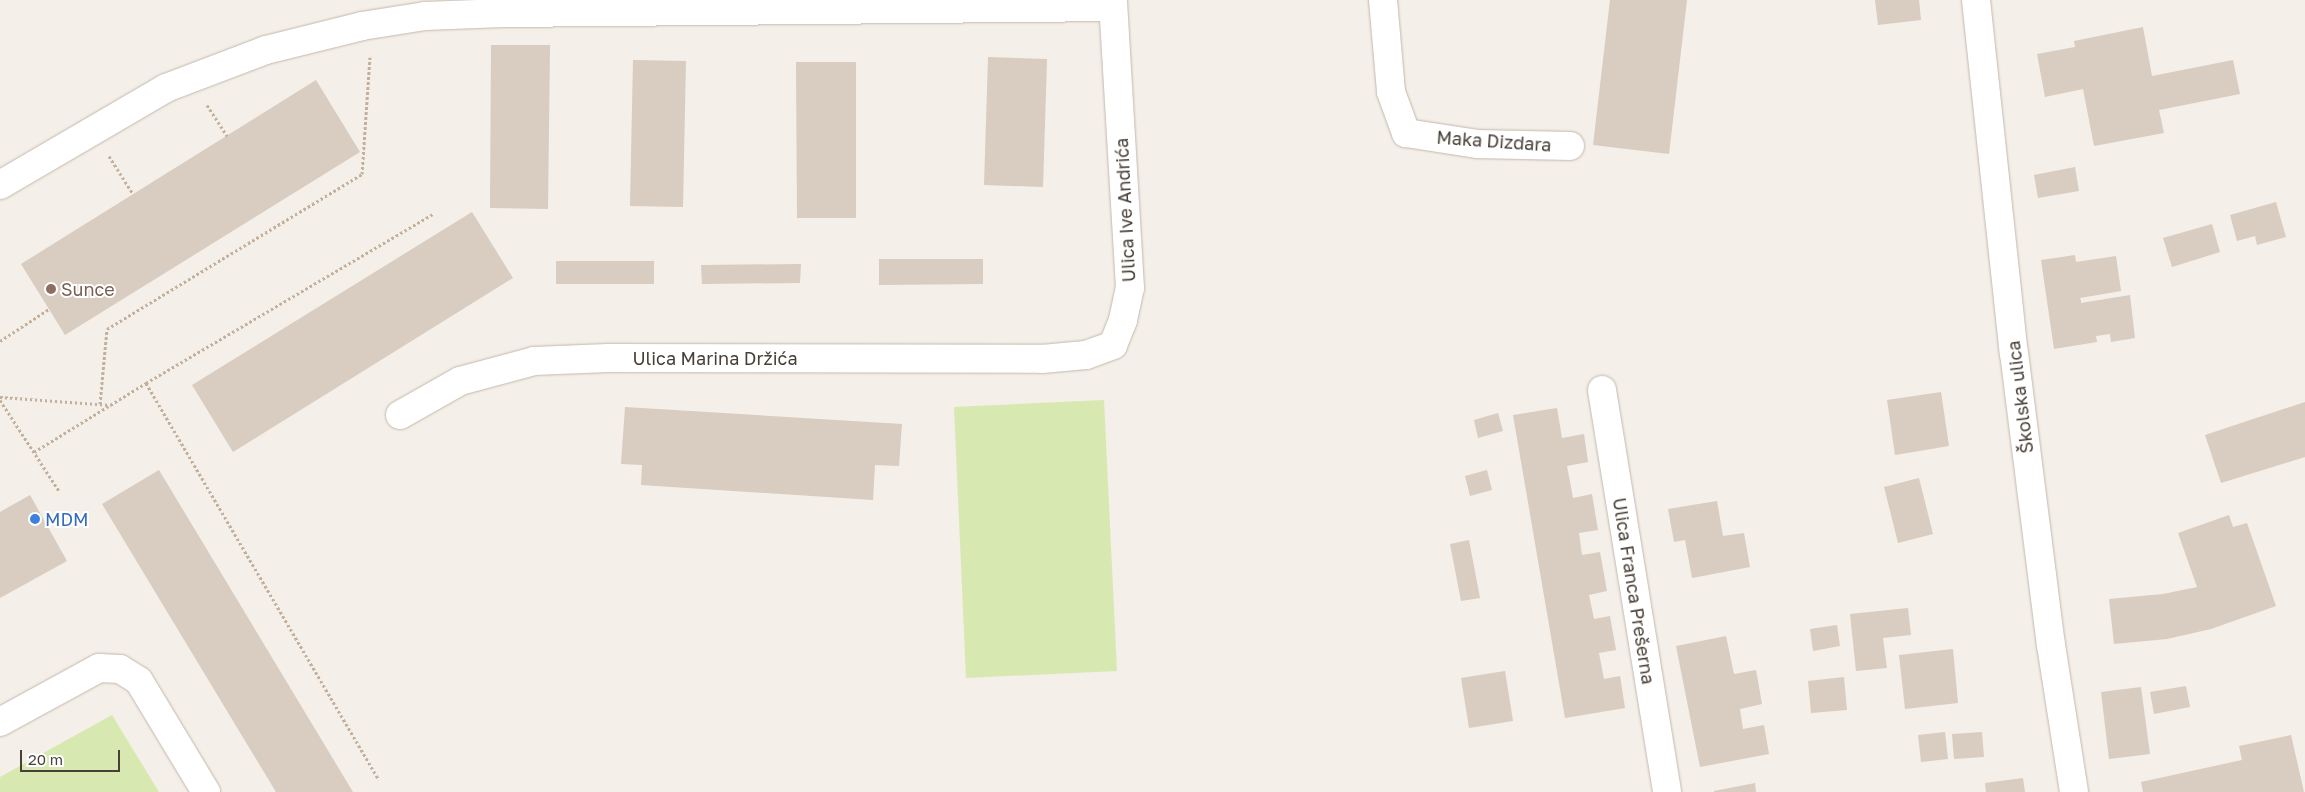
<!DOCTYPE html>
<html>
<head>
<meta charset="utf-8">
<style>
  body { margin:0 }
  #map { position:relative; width:2305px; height:792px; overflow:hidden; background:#f4efe8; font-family:"Golos Text",sans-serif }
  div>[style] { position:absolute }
  .green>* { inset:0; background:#d7e9b1 }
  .building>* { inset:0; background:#d9ccc0 }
  .path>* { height:3px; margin-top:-1.5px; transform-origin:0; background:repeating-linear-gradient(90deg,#c2af9c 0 2.5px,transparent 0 5px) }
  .roads { filter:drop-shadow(0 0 1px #c3b8ad) drop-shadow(0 0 1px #c3b8ad) }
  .street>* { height:28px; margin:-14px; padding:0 14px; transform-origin:14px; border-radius:14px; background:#fff }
  .dots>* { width:14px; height:14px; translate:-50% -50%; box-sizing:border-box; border:2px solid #fff; border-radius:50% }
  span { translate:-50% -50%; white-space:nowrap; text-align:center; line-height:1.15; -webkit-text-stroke:4px #fff; paint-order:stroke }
  .street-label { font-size:18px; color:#483f37 }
  .education-label { font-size:18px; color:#785e54 }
  .left { translate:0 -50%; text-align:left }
  .shop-label { font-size:18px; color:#366cbe }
  .scale { position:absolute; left:20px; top:750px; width:100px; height:22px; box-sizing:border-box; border:2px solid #483f37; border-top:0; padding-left:6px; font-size:15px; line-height:18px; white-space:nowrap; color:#483f37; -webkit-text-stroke:4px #fff; paint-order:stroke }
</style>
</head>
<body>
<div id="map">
  <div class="green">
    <div style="clip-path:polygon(1104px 400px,1117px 671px,966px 678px,954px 407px)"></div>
    <div style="clip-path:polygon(112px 715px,159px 792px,0 792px,0 777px)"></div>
  </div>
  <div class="building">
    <div style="clip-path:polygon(1610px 0,1687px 0,1669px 154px,1593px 145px)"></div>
    <div style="clip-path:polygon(1875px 0,1919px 0,1921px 20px,1878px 25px)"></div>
    <div style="clip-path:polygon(2143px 27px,2152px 76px,2233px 60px,2240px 94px,2159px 110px,2164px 133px,2094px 146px,2083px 89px,2045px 97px,2037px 54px,2075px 47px,2074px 41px)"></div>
    <div style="clip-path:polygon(491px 45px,550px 45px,548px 209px,490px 208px)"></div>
    <div style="clip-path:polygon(988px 57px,1047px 59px,1043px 187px,984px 185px)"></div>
    <div style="clip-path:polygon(633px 60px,686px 61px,683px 207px,630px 206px)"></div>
    <div style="clip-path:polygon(796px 62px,856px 62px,856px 218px,797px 218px)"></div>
    <div style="clip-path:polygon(316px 80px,360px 152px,65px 335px,21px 264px)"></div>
    <div style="clip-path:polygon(2075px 167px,2079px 191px,2038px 198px,2034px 175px)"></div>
    <div style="clip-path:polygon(2276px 202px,2286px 237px,2257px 245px,2255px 236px,2237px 241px,2230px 215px)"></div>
    <div style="clip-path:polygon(472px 212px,513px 278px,233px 452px,192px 385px)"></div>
    <div style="clip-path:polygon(2212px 224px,2220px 252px,2172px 267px,2163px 238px)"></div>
    <div style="clip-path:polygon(2075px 255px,2076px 262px,2116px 256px,2121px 291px,2080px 298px,2081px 301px,2081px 303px,2130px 295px,2135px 338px,2111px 342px,2110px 334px,2096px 336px,2097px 342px,2054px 349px,2041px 260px)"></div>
    <div style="clip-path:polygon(879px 259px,983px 259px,983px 284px,879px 285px)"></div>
    <div style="clip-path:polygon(556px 261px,654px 261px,654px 284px,556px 284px)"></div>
    <div style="clip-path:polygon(801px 264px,800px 283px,702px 284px,701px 265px)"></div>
    <div style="clip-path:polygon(1941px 392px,1949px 446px,1895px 455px,1887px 400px)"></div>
    <div style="clip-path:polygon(2305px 402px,2305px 457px,2221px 483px,2205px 435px)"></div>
    <div style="clip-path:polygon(625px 407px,902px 424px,899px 466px,875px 465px,873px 500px,641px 485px,642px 465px,621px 464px)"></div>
    <div style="clip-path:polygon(1557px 408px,1562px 438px,1584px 434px,1588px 462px,1567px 466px,1573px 498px,1592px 494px,1598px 530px,1579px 533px,1582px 555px,1600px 552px,1607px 591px,1589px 595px,1594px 619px,1610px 616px,1616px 650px,1599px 653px,1604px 679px,1620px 676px,1625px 708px,1565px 718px,1513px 415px)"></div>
    <div style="clip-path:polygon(1498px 413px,1503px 431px,1478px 438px,1474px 420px)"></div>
    <div style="clip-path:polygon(159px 470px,353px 792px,276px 792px,102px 504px)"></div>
    <div style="clip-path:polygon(1487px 470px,1492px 490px,1470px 496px,1465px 476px)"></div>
    <div style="clip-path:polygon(1919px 478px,1933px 534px,1898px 543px,1884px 487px)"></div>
    <div style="clip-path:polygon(30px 495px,67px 561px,0 598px,0 512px)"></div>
    <div style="clip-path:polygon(1717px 501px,1723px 536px,1744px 533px,1750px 567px,1692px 578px,1685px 540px,1674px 542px,1668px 509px)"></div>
    <div style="clip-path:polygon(2229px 515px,2233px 527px,2247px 523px,2276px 606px,2211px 629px,2167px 639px,2114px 644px,2109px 599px,2163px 594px,2197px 587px,2178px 533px)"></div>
    <div style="clip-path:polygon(1469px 540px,1480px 598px,1461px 601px,1450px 544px)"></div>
    <div style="clip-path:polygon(1908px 608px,1911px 635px,1883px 638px,1887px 668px,1856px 671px,1850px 614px)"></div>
    <div style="clip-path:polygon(1837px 625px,1840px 646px,1813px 651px,1810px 629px)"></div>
    <div style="clip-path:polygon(1726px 636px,1734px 674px,1756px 670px,1762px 704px,1740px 709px,1743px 729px,1764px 725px,1769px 754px,1700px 767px,1676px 646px)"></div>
    <div style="clip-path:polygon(1953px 649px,1958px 703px,1905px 709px,1899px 655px)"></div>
    <div style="clip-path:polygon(1505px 671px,1513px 721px,1469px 728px,1461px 678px)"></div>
    <div style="clip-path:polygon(1844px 677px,1847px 710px,1811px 713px,1808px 681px)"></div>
    <div style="clip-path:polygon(2186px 686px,2190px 707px,2154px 714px,2150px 692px)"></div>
    <div style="clip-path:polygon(2141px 687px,2150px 754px,2109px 759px,2101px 692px)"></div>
    <div style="clip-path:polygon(1945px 732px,1948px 759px,1921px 762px,1918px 735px)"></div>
    <div style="clip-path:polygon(1982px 732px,1984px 757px,1954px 759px,1952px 734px)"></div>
    <div style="clip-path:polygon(2291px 735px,2304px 792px,2143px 792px,2141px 782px,2242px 760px,2239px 746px)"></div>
    <div style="clip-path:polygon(2023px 778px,2025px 792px,1986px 792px,1985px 783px)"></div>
    <div style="clip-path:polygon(1755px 783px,1756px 792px,1714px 792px,1714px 791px)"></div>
  </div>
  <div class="path">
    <div style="left:207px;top:105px;width:37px;rotate:57deg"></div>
    <div style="left:109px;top:156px;width:45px;rotate:57.7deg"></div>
    <div style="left:0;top:341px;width:59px;rotate:-33.1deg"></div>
    <div style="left:146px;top:383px;width:333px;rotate:-30.5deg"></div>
    <div style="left:0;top:397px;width:111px;rotate:4.1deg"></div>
    <div style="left:0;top:400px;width:108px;rotate:57deg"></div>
    <div style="left:100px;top:404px;width:75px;rotate:-84.7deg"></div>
    <div style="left:107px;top:329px;width:298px;rotate:-31.3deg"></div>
    <div style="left:362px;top:174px;width:117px;rotate:-86.1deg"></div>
    <div style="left:34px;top:452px;width:132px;rotate:-31.6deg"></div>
    <div style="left:146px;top:383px;width:460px;rotate:59.6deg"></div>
  </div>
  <div class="roads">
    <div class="street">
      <div style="left:1383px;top:0;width:92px;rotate:85deg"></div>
      <div style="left:1391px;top:92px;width:44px;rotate:69.9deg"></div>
      <div style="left:1406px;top:133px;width:73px;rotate:8.7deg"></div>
      <div style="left:1478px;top:144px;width:92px;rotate:1.2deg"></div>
      <div style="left:1976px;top:0;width:355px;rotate:83.9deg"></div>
      <div style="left:2014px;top:353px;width:294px;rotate:82.8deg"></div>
      <div style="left:2051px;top:645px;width:149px;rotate:81.1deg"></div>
      <div style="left:0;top:185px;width:192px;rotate:-30.3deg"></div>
      <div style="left:166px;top:88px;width:107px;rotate:-20.8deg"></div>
      <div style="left:266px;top:50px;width:99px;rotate:-14deg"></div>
      <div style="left:362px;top:26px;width:64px;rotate:-9deg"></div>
      <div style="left:425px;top:16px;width:78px;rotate:-2.2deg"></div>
      <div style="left:503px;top:13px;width:610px;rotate:-0.56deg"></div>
      <div style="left:1602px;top:390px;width:407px;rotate:80.8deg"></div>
      <div style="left:400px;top:415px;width:69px;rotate:-29.5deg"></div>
      <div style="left:460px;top:381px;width:77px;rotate:-15.1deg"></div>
      <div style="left:534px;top:361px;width:74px;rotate:-2.3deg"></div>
      <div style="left:608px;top:358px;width:434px;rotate:0.1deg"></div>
      <div style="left:1042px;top:359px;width:44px;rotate:-5.2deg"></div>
      <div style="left:1086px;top:355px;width:29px;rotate:-20deg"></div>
      <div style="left:1113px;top:345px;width:27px;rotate:-68deg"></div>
      <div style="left:1123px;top:320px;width:33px;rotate:-78deg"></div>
      <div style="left:1130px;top:288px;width:289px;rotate:-93.4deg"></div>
      <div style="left:0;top:722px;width:113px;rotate:-28.6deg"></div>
      <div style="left:99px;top:668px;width:21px;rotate:3deg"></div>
      <div style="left:120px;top:669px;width:22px;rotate:32deg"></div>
      <div style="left:139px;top:681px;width:130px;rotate:58.9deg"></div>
    </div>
  </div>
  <div class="dots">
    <div style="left:51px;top:289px;background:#8d6e63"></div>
    <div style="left:35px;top:519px;background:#3f7fe0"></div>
  </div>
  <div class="street-label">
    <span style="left:1494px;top:141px;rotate:4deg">Maka Dizdara</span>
    <span style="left:1125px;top:210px;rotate:-93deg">Ulica Ive Andrića</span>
    <span style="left:715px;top:358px">Ulica Marina Držića</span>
    <span style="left:2020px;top:397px;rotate:-97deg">Školska ulica</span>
    <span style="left:1634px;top:591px;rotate:81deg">Ulica Franca Prešerna</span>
  </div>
  <div class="education-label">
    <span class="left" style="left:61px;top:289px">Sunce</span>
  </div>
  <div class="shop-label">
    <span class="left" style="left:45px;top:519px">MDM</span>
  </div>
  <div class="scale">20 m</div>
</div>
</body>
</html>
